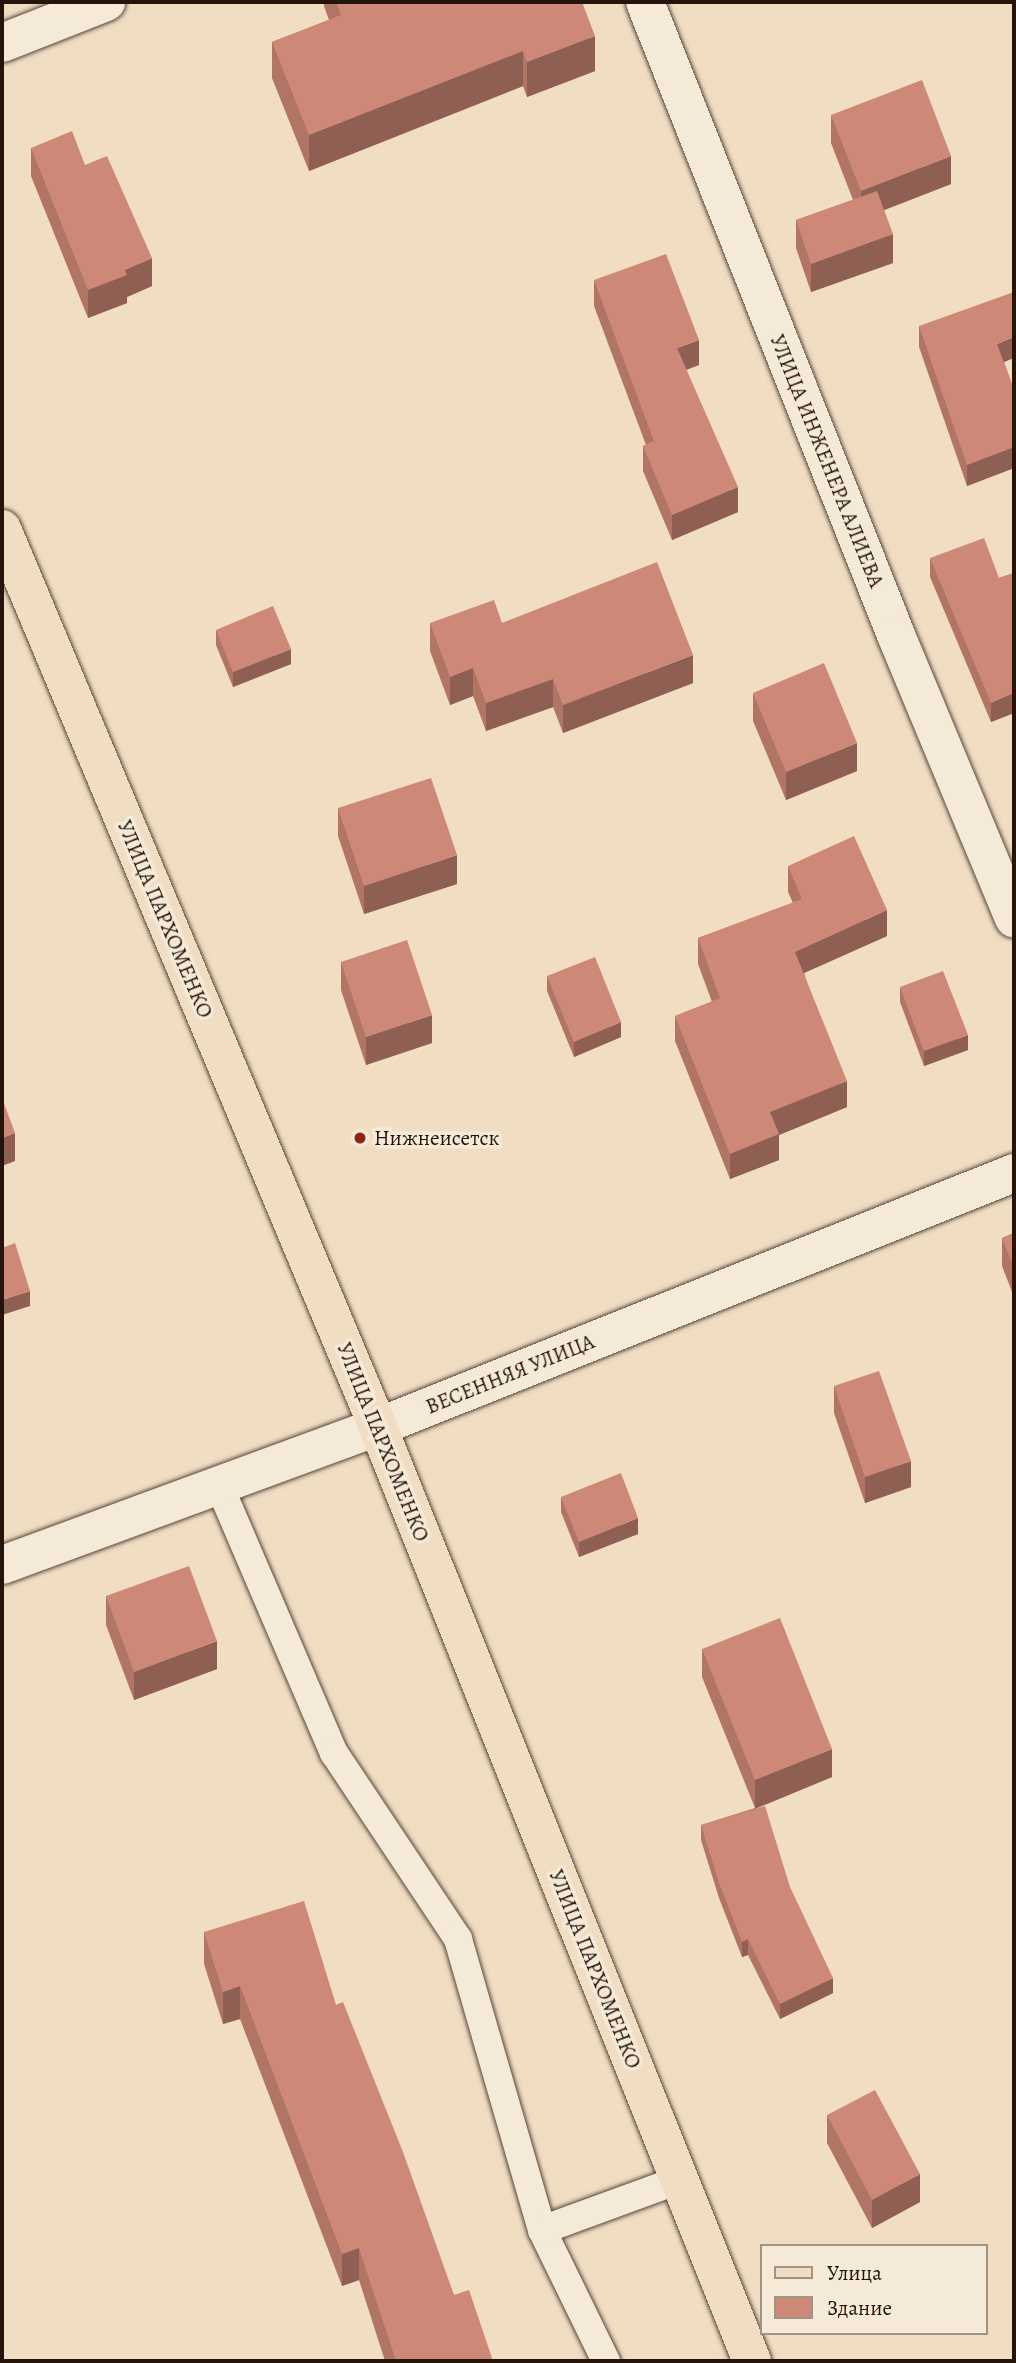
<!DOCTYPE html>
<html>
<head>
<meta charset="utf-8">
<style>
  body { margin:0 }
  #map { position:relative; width:1016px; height:2363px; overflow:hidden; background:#f0ddc2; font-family:Alegreya,serif }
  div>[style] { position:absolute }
  .roads { filter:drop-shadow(0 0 2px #574639) drop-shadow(0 0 2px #574639) }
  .service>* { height:28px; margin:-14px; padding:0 14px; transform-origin:14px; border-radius:14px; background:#f5e9d7 }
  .minor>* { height:38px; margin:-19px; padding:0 19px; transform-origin:19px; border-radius:19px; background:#f5e9d7 }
  .primary>* { height:38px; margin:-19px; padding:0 19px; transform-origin:19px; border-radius:19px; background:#f0ddc2 }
  .wall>* { inset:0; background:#b17566 }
  .shaded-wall>* { inset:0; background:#905f53 }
  .building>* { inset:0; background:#ce8877 }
  .dots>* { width:19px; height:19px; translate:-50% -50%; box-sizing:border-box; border:4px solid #f5e9d7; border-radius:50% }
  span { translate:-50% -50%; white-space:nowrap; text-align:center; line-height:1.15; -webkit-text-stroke:7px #f5e9d7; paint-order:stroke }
  .street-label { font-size:21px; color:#24140b }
  .poi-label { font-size:21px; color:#24140b }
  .left { translate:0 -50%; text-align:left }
  .frame { position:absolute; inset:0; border:4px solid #24140b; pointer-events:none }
  .legend { position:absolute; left:760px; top:2244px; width:228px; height:91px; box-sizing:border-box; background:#f5e9d7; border:2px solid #a19485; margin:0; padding:9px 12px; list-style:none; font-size:21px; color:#24140b }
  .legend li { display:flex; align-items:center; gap:14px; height:35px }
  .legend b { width:35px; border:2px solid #a19485 }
</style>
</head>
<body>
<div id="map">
  <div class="roads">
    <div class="service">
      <div style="left:219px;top:1485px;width:292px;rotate:66.8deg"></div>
      <div style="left:334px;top:1753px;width:224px;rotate:56.3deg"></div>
      <div style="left:458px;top:1939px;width:303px;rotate:73.9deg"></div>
      <div style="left:542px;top:2230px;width:146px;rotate:64deg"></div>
      <div style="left:542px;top:2230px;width:146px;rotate:-20.1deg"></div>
    </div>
    <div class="minor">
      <div style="left:645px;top:2px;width:681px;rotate:68.37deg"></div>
      <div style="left:896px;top:635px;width:307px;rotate:67.4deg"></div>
      <div style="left:2px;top:43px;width:112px;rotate:-21.5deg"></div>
      <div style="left:2px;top:1565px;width:401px;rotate:-20.2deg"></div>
      <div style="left:378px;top:1427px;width:685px;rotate:-21.77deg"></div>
    </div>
    <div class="primary">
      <div style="left:2px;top:529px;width:974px;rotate:67.28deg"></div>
      <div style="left:378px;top:1427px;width:1006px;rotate:68.18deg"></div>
    </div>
  </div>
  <div class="wall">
    <div style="clip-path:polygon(324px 2px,582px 2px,595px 71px,527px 97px,523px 86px,309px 171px,272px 78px,272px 42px,329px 20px,324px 6px)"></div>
    <div style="clip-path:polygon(831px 115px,951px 184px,884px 210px,893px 263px,811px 292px,796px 248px,796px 220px,853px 200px,831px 143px)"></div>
    <div style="clip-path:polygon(31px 148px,85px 165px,152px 286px,127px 297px,127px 303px,88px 318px,31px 176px)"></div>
    <div style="clip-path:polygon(594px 280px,699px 365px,686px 370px,738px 512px,672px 540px,643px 471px,643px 446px,646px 445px,594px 306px)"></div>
    <div style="clip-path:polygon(919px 326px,1004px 362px,1014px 390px,1014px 468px,967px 486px,919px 347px)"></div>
    <div style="clip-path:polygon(930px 558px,999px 578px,1014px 573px,1014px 713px,991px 722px,930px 577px)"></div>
    <div style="clip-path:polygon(430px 623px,693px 683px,563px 733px,553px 707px,486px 731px,473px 696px,450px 705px,430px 651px)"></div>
    <div style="clip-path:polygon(216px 630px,291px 664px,233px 687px,216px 645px)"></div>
    <div style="clip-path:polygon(753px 693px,857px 771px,786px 800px,753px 721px)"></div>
    <div style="clip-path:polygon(338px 808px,457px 884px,364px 914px,338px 836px)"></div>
    <div style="clip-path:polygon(788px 866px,887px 936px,804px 973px,847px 1107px,779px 1135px,779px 1160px,730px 1179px,675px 1041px,675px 1016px,712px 1002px,698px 964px,698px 938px,793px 903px,788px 892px)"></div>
    <div style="clip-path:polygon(341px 962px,432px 1043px,366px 1065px,341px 990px)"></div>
    <div style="clip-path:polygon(547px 976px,621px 1037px,574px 1057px,547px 991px)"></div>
    <div style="clip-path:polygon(900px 987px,968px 1050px,924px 1066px,900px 1002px)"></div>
    <div style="clip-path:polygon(1014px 1233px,1014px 1297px,1002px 1266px,1002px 1238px)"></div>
    <div style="clip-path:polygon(834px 1386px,911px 1487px,865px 1503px,834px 1413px)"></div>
    <div style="clip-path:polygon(561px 1497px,638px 1534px,579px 1557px,561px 1512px)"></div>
    <div style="clip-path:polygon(106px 1596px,217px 1669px,134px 1700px,106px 1625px)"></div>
    <div style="clip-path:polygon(702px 1649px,832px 1777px,756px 1808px,833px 1993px,780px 2019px,748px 1955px,742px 1957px,719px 1898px,701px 1840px,701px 1825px,755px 1808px,702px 1677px)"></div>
    <div style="clip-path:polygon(204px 1932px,336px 2005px,454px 2295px,493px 2361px,385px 2361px,359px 2280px,342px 2286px,240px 2019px,223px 2024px,204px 1964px)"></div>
    <div style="clip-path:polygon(827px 2115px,920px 2202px,872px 2228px,827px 2143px)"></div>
  </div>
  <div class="shaded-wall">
    <div style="clip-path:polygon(595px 36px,595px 71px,527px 97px,527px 62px)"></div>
    <div style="clip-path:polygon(523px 51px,523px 86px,309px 171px,309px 135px)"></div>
    <div style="clip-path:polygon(951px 156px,951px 184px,861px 219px,861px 191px)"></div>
    <div style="clip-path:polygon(893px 234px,893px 263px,811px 292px,811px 264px)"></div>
    <div style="clip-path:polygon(152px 258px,152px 286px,127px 297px,127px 303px,88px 318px,88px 290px,125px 270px)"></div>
    <div style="clip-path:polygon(1014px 337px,1014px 358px,997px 365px,997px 344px)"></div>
    <div style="clip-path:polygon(699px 340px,699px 365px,677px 373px,677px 348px)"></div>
    <div style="clip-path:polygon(1014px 447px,1014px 468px,967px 486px,967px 465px)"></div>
    <div style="clip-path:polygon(738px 487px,738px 512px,672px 540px,672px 515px)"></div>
    <div style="clip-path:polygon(291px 649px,291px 664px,233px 687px,233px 672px)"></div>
    <div style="clip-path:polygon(693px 655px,693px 683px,563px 733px,563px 705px)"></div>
    <div style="clip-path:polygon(473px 668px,473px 696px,450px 705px,450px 677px)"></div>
    <div style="clip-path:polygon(553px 679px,553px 707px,486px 731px,486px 703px)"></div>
    <div style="clip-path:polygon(1014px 693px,1014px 713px,991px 722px,991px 703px)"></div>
    <div style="clip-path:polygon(857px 743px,857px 771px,786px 800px,786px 772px)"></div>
    <div style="clip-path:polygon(457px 855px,457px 884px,364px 914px,364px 886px)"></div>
    <div style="clip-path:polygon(887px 910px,887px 936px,795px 977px,795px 952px)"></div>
    <div style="clip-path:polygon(432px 1015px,432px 1043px,366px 1065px,366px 1037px)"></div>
    <div style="clip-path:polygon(621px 1022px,621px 1037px,574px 1057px,574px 1042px)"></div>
    <div style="clip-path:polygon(968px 1035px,968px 1050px,924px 1066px,924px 1051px)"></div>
    <div style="clip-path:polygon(847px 1081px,847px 1107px,779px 1135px,779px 1160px,730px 1179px,730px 1154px,770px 1112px)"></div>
    <div style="clip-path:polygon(15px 1133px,15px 1161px,2px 1166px,2px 1138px)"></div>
    <div style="clip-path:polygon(30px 1291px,30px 1306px,2px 1315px,2px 1300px)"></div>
    <div style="clip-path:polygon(911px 1461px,911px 1487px,865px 1503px,865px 1477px)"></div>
    <div style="clip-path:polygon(638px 1518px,638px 1534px,579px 1557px,579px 1542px)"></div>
    <div style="clip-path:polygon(217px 1641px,217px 1669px,134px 1700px,134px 1672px)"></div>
    <div style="clip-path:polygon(832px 1749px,832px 1777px,755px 1809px,755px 1780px)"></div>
    <div style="clip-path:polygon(748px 1939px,748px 1955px,742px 1957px,742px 1942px)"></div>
    <div style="clip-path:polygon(833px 1978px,833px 1993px,780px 2019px,780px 2004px)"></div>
    <div style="clip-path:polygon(240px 1986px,240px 2019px,223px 2024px,223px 1992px)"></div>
    <div style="clip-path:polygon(920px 2174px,920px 2202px,872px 2228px,872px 2200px)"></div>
    <div style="clip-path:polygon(359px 2248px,359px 2280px,342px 2286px,342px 2254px)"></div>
  </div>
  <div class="building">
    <div style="clip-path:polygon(336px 2px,582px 2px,595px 36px,527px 62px,523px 51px,309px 135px,272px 42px,341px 15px)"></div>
    <div style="clip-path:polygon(922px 80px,951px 156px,861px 191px,831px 115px)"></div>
    <div style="clip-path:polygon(72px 131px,85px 165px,107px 156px,152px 258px,125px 270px,127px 275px,88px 290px,31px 148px)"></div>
    <div style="clip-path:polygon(877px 191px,893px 234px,811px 264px,796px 220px)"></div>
    <div style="clip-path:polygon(666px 254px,699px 340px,677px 348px,738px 487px,672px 515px,643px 446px,654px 441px,594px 280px)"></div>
    <div style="clip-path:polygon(1014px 292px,1014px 337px,997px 344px,1014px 390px,1014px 447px,967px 465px,919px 326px)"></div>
    <div style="clip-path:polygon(984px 538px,999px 578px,1014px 573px,1014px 693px,991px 703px,930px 558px)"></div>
    <div style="clip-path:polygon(657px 562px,693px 655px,563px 705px,553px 679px,486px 703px,473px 668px,450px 677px,430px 623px,494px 600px,502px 623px)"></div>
    <div style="clip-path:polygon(273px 606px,291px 649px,233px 672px,216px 630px)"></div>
    <div style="clip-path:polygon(824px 663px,857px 743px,786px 772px,753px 693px)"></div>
    <div style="clip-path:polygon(431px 778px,457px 855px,364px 886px,338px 808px)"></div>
    <div style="clip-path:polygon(854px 836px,887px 910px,795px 952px,847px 1081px,770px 1112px,779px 1134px,730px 1154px,675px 1016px,720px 998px,698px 938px,802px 899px,788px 866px)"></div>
    <div style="clip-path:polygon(407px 940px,432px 1015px,366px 1037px,341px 962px)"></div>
    <div style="clip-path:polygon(595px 957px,621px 1022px,574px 1042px,547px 976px)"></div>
    <div style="clip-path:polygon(943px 971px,968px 1035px,924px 1051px,900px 987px)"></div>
    <div style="clip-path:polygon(2px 1098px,15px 1133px,2px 1138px)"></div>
    <div style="clip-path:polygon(1014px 1233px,1014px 1268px,1002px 1238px)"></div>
    <div style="clip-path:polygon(15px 1243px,30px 1291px,2px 1300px,2px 1248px)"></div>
    <div style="clip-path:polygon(879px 1371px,911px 1461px,865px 1477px,834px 1386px)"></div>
    <div style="clip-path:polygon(621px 1473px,638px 1518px,579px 1542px,561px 1497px)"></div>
    <div style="clip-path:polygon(189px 1566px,217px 1641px,134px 1672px,106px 1596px)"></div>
    <div style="clip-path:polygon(780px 1618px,832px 1749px,755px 1780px,702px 1649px)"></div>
    <div style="clip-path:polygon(765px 1806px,790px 1887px,833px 1978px,780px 2004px,748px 1939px,742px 1942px,719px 1883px,701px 1825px)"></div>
    <div style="clip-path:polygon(304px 1901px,336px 2005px,343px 2002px,403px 2152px,454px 2295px,469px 2290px,493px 2361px,396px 2361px,359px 2248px,342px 2254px,240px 1986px,223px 1992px,204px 1932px)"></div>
    <div style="clip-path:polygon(875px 2090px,920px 2174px,872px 2200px,827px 2115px)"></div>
  </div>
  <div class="dots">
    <div style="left:360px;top:1138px;background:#8f2418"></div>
  </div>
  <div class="street-label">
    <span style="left:827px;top:461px;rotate:68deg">УЛИЦА ИНЖЕНЕРА АЛИЕВА</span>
    <span style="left:165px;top:919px;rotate:67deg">УЛИЦА ПАРХОМЕНКО</span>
    <span style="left:510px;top:1374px;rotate:-22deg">ВЕСЕННЯЯ УЛИЦА</span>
    <span style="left:383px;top:1442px;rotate:68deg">УЛИЦА ПАРХОМЕНКО</span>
    <span style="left:595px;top:1969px;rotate:68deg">УЛИЦА ПАРХОМЕНКО</span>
  </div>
  <div class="poi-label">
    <span class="left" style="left:374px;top:1138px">Нижнеисетск</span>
  </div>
  <div class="frame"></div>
  <ul class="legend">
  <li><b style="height:9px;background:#f0ddc2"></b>Улица</li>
  <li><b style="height:19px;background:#ce8877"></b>Здание</li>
  </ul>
</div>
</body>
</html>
